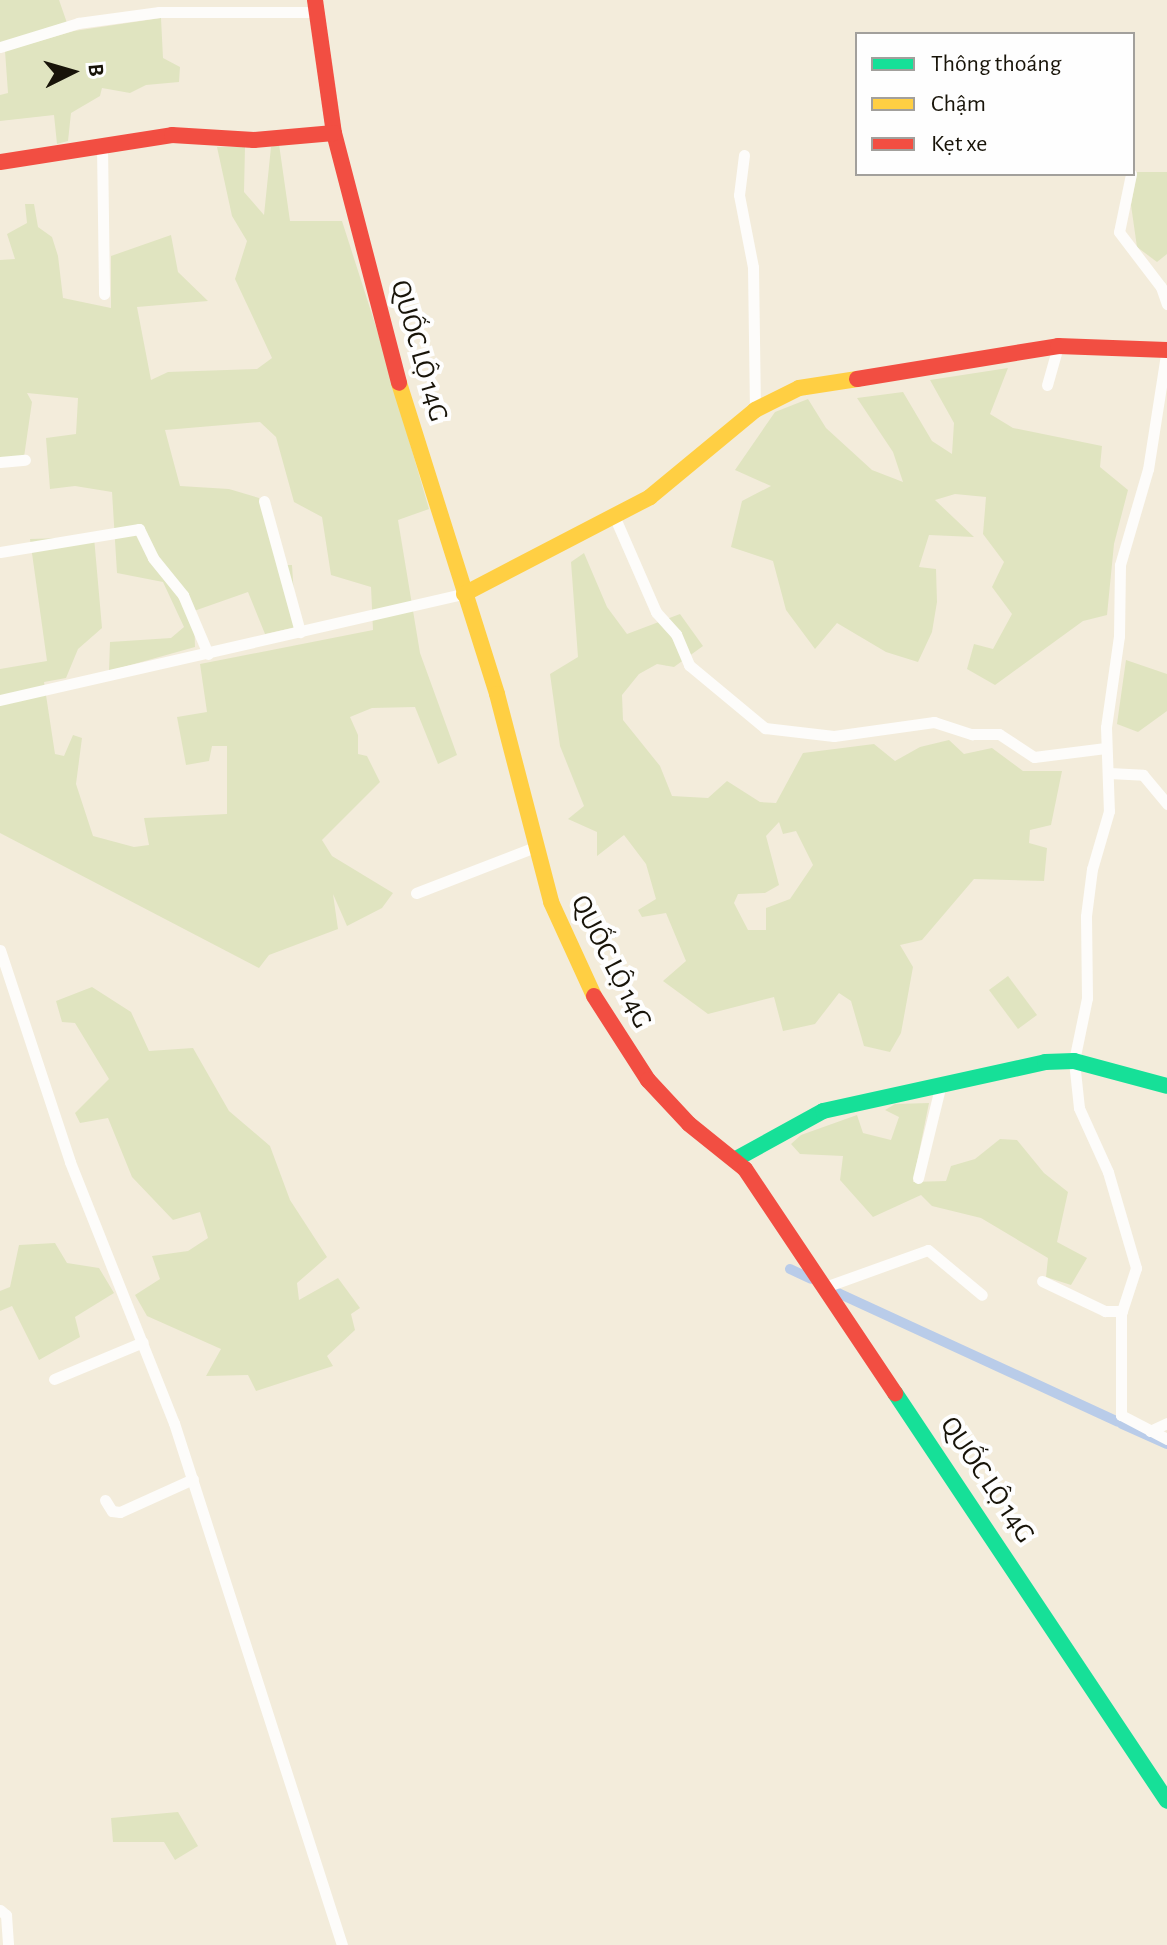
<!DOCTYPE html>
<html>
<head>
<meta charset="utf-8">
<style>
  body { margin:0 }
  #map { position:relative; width:1167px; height:1945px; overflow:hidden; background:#f3ecdb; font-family:"Alegreya Sans",sans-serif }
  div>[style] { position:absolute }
  .green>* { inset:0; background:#e0e4c0 }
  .canal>* { height:10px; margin:-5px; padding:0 5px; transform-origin:5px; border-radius:5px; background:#b9cce9 }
  .street>* { height:11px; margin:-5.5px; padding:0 5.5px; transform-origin:5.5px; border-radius:5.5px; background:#fdfcfa }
  .fast>* { height:16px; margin:-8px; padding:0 8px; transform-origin:8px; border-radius:8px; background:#16e098 }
  .slow>* { height:16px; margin:-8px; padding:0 8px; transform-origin:8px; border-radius:8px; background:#ffcf43 }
  .jam>* { height:16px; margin:-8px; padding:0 8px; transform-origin:8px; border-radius:8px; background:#f24e42 }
  span { translate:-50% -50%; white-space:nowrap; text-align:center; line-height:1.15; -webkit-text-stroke:8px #fefefe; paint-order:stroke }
  .street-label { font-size:28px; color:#181409 }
  .legend { position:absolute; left:855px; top:32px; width:280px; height:144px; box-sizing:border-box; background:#fefefe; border:2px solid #a2a09c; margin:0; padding:10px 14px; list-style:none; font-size:24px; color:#181409 }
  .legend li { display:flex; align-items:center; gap:16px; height:40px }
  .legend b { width:40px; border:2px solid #a2a09c }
  .north { position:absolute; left:32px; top:32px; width:80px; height:80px; -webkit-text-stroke:6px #fefefe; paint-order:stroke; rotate:85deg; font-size:22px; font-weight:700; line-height:32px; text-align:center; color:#181409 }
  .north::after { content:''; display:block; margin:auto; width:28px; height:36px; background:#181409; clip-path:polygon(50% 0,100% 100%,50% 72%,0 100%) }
</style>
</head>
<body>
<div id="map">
  <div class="green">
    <div style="clip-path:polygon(0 0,59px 0,67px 23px,0 44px)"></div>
    <div style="clip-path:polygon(161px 18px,163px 58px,180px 67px,179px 82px,146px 85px,130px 93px,102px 88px,100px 96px,71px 113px,68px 141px,57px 144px,54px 115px,0 121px,0 95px,8px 93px,5px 51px,74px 31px)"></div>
    <div style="clip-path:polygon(279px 144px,290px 221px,342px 221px,377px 330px,429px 509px,398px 520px,420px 653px,457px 755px,438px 764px,415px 707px,372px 708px,350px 717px,358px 735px,358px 754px,367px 756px,380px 782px,322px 840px,332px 856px,393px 893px,382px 908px,347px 926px,333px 894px,338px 929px,269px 955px,259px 968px,0 833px,0 669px,47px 661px,30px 539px,94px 537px,102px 628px,78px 649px,66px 678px,44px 682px,55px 754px,64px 756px,73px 735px,82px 738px,76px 784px,93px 836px,134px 847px,149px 845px,144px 818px,227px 814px,227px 746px,212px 746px,209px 761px,186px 765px,177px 717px,207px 712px,200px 664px,373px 630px,371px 587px,331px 575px,322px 517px,294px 502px,276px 437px,260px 422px,165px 430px,180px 486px,229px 489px,259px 498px,280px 565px,292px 565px,296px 627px,265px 634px,248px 592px,194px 611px,195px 647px,109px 671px,110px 642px,171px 638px,184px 627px,163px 582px,117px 573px,112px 492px,75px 486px,50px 489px,46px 438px,76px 434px,78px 398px,27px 393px,32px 402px,24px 457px,0 461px,0 260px,15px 259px,7px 234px,27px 223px,25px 204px,34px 204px,38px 227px,52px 237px,58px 256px,63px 298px,111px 308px,111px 256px,171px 235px,178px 272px,208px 301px,137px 307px,151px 380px,168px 372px,257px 369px,272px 358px,235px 279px,247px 241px,232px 216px,217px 147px,245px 147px,244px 192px,264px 215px,271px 147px)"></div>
    <div style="clip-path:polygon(1137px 172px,1167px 172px,1167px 254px,1157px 262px,1137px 247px,1131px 205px)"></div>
    <div style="clip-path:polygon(1008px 368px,990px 414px,1013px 428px,1102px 446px,1100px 467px,1128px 490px,1114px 544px,1107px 615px,1083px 621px,995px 685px,967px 669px,974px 644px,993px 649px,1012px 614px,992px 587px,1004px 562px,983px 534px,986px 497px,955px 494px,935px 500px,974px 537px,929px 535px,919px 567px,936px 569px,937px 602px,932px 632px,918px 662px,886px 652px,837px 623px,815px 649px,786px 610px,773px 561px,731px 547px,742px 501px,771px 486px,735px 470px,775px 412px,808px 399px,826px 428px,872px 470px,903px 482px,893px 452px,857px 398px,903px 392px,932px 441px,952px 454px,954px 423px,930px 380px)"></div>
    <div style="clip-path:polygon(evenodd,584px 553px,607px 607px,627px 634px,680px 614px,703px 646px,674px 667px,657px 664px,639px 674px,622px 695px,623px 720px,660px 766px,672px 796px,708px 798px,727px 781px,760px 802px,776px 803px,803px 753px,874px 744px,895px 761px,920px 747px,949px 740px,964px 754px,992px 748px,1023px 771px,1062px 771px,1051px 825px,1030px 830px,1029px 843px,1047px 848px,1044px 881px,974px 879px,922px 940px,900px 945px,913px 967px,901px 1033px,890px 1052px,864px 1046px,851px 1001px,839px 993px,815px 1024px,783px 1031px,774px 997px,708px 1014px,663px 981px,686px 961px,666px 913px,642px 917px,638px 910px,656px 899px,646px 864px,624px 835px,597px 856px,597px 832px,568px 819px,584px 806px,560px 746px,550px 674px,578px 657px,571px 562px,584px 553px,779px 822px,783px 834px,796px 831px,813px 865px,790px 899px,766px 908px,766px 930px,748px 930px,734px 903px,738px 894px,765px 893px,779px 885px,766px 836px,779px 822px)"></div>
    <div style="clip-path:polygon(1126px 660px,1167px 674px,1167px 711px,1138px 732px,1117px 724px)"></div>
    <div style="clip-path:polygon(1008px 976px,1037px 1015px,1018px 1029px,989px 990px)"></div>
    <div style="clip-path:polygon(92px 987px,131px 1012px,149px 1051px,193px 1048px,229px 1111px,270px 1146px,290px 1200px,327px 1257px,297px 1283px,299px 1300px,338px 1278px,360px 1308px,351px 1314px,355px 1330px,327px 1356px,333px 1366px,256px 1391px,248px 1375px,206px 1376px,221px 1349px,147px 1316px,135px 1295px,160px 1279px,152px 1256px,188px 1251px,208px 1238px,200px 1212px,173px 1220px,132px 1177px,108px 1118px,80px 1123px,75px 1113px,109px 1079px,75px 1023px,62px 1022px,56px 1001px)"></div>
    <div style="clip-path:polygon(929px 1103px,913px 1182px,946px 1181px,951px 1166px,975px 1159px,1000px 1139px,1017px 1140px,1044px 1173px,1068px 1192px,1057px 1242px,1087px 1258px,1071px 1285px,1046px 1277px,1048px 1258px,981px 1218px,932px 1206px,921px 1195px,873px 1217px,840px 1180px,843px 1156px,800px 1154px,791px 1144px,801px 1135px,857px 1115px,863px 1133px,891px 1140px,899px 1117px,885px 1110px,895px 1104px)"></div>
    <div style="clip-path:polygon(55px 1243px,67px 1263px,99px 1268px,114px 1293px,75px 1317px,80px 1337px,39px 1360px,12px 1306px,0 1311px,0 1291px,10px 1287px,19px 1245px)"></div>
    <div style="clip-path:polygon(178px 1812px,198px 1846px,175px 1860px,164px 1842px,113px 1842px,111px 1818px)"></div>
  </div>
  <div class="canal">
    <div style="left:790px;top:1269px;width:23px;rotate:25deg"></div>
    <div style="left:838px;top:1293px;width:308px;rotate:24.7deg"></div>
    <div style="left:1122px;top:1424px;width:49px;rotate:24deg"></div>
  </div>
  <div class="street">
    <div style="left:0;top:47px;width:82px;rotate:-17.1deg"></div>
    <div style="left:78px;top:23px;width:82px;rotate:-7.7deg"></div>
    <div style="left:159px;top:12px;width:157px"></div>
    <div style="left:102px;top:146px;width:148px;rotate:89.2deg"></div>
    <div style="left:744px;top:155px;width:40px;rotate:97.1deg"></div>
    <div style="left:739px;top:195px;width:73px;rotate:79deg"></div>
    <div style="left:753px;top:267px;width:143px;rotate:89.2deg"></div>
    <div style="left:1131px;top:174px;width:59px;rotate:101.7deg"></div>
    <div style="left:1119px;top:232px;width:69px;rotate:52.6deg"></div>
    <div style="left:1161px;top:287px;width:18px;rotate:71deg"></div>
    <div style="left:1167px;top:348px;width:122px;rotate:98.9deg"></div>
    <div style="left:1148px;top:469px;width:100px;rotate:106.3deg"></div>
    <div style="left:1120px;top:565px;width:71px;rotate:90.8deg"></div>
    <div style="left:1119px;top:636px;width:92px;rotate:98.1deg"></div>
    <div style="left:1106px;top:727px;width:84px;rotate:88deg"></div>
    <div style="left:1109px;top:811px;width:60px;rotate:106.3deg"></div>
    <div style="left:1092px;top:869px;width:47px;rotate:97.3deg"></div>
    <div style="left:1086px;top:916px;width:82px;rotate:89.3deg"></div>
    <div style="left:1087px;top:998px;width:64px;rotate:101.7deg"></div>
    <div style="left:1074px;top:1061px;width:47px;rotate:83.9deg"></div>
    <div style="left:1079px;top:1108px;width:70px;rotate:65.6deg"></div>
    <div style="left:1108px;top:1172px;width:100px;rotate:73.7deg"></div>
    <div style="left:1136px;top:1268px;width:48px;rotate:108.1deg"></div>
    <div style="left:1121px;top:1314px;width:101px;rotate:90deg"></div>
    <div style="left:1121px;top:1415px;width:52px;rotate:27.6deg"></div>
    <div style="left:1047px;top:385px;width:41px;rotate:-74.2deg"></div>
    <div style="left:0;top:462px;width:25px;rotate:-5deg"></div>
    <div style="left:264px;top:501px;width:136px;rotate:74.6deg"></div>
    <div style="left:615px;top:518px;width:103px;rotate:66.4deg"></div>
    <div style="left:656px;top:612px;width:30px;rotate:48deg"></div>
    <div style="left:676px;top:634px;width:34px;rotate:67deg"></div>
    <div style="left:689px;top:665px;width:99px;rotate:39.7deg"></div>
    <div style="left:765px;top:728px;width:69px;rotate:6.6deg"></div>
    <div style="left:834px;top:736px;width:101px;rotate:-8deg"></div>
    <div style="left:934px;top:722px;width:40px;rotate:18deg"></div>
    <div style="left:972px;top:734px;width:27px"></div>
    <div style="left:999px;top:734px;width:42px;rotate:33.3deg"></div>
    <div style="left:1034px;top:757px;width:72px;rotate:-7.2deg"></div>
    <div style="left:0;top:552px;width:141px;rotate:-9.4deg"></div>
    <div style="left:139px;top:529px;width:32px;rotate:64deg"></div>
    <div style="left:153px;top:558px;width:48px;rotate:51deg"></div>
    <div style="left:183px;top:595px;width:64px;rotate:67deg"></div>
    <div style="left:0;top:700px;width:476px;rotate:-12.9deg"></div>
    <div style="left:1109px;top:773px;width:34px;rotate:3deg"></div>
    <div style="left:1143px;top:775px;width:38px;rotate:50deg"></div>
    <div style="left:416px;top:893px;width:128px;rotate:-21.1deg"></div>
    <div style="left:0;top:950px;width:223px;rotate:71.7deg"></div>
    <div style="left:70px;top:1162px;width:281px;rotate:68.3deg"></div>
    <div style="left:174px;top:1423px;width:548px;rotate:72.16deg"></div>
    <div style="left:918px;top:1178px;width:93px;rotate:-76.3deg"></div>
    <div style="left:1042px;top:1281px;width:70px;rotate:25.5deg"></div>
    <div style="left:1105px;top:1311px;width:17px"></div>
    <div style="left:825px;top:1287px;width:109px;rotate:-19.8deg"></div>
    <div style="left:928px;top:1250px;width:70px;rotate:39.8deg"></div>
    <div style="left:54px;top:1379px;width:96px;rotate:-22.6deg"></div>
    <div style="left:1150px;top:1431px;width:19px;rotate:-25deg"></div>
    <div style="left:105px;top:1500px;width:13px;rotate:58deg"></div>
    <div style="left:112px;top:1511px;width:8px;rotate:7deg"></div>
    <div style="left:120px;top:1512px;width:80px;rotate:-24.3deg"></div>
    <div style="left:0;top:1910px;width:8px;rotate:40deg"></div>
    <div style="left:6px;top:1915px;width:30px;rotate:86deg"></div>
  </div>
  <div class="fast">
    <div style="left:736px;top:1159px;width:99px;rotate:-28.9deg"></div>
    <div style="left:823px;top:1111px;width:227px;rotate:-12.4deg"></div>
    <div style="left:1045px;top:1062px;width:29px;rotate:-2deg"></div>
    <div style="left:1074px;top:1061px;width:96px;rotate:15deg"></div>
    <div style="left:895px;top:1393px;width:490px;rotate:56.3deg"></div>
  </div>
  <div class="slow">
    <div style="left:399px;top:383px;width:326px;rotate:72.5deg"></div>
    <div style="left:497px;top:694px;width:215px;rotate:75.4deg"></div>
    <div style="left:551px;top:902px;width:103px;rotate:65.4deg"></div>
    <div style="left:464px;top:594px;width:210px;rotate:-27.5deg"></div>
    <div style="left:650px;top:497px;width:136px;rotate:-39.6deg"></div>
    <div style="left:755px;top:410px;width:49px;rotate:-26.6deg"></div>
    <div style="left:799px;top:388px;width:59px;rotate:-8.8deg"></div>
  </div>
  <div class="jam">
    <div style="left:315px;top:0;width:134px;rotate:81.9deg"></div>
    <div style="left:334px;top:133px;width:258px;rotate:75.4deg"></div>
    <div style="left:0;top:162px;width:174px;rotate:-8.9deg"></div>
    <div style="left:172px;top:135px;width:82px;rotate:3.5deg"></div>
    <div style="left:254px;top:140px;width:80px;rotate:-5deg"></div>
    <div style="left:857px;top:379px;width:204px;rotate:-9.3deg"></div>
    <div style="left:1058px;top:346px;width:109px;rotate:2.1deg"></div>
    <div style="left:594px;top:996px;width:100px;rotate:57.3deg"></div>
    <div style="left:648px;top:1080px;width:60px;rotate:47deg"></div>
    <div style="left:689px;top:1124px;width:72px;rotate:38.8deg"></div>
    <div style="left:745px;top:1169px;width:270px;rotate:56.2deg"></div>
  </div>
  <div class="street-label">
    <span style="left:419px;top:351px;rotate:74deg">QUỐC LỘ 14G</span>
    <span style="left:611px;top:962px;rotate:63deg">QUỐC LỘ 14G</span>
    <span style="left:987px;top:1480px;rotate:56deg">QUỐC LỘ 14G</span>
  </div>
  <ul class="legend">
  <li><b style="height:10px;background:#16e098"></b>Thông thoáng</li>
  <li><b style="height:10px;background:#ffcf43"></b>Chậm</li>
  <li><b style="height:10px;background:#f24e42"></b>Kẹt xe</li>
  </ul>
  <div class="north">B</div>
</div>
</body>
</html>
